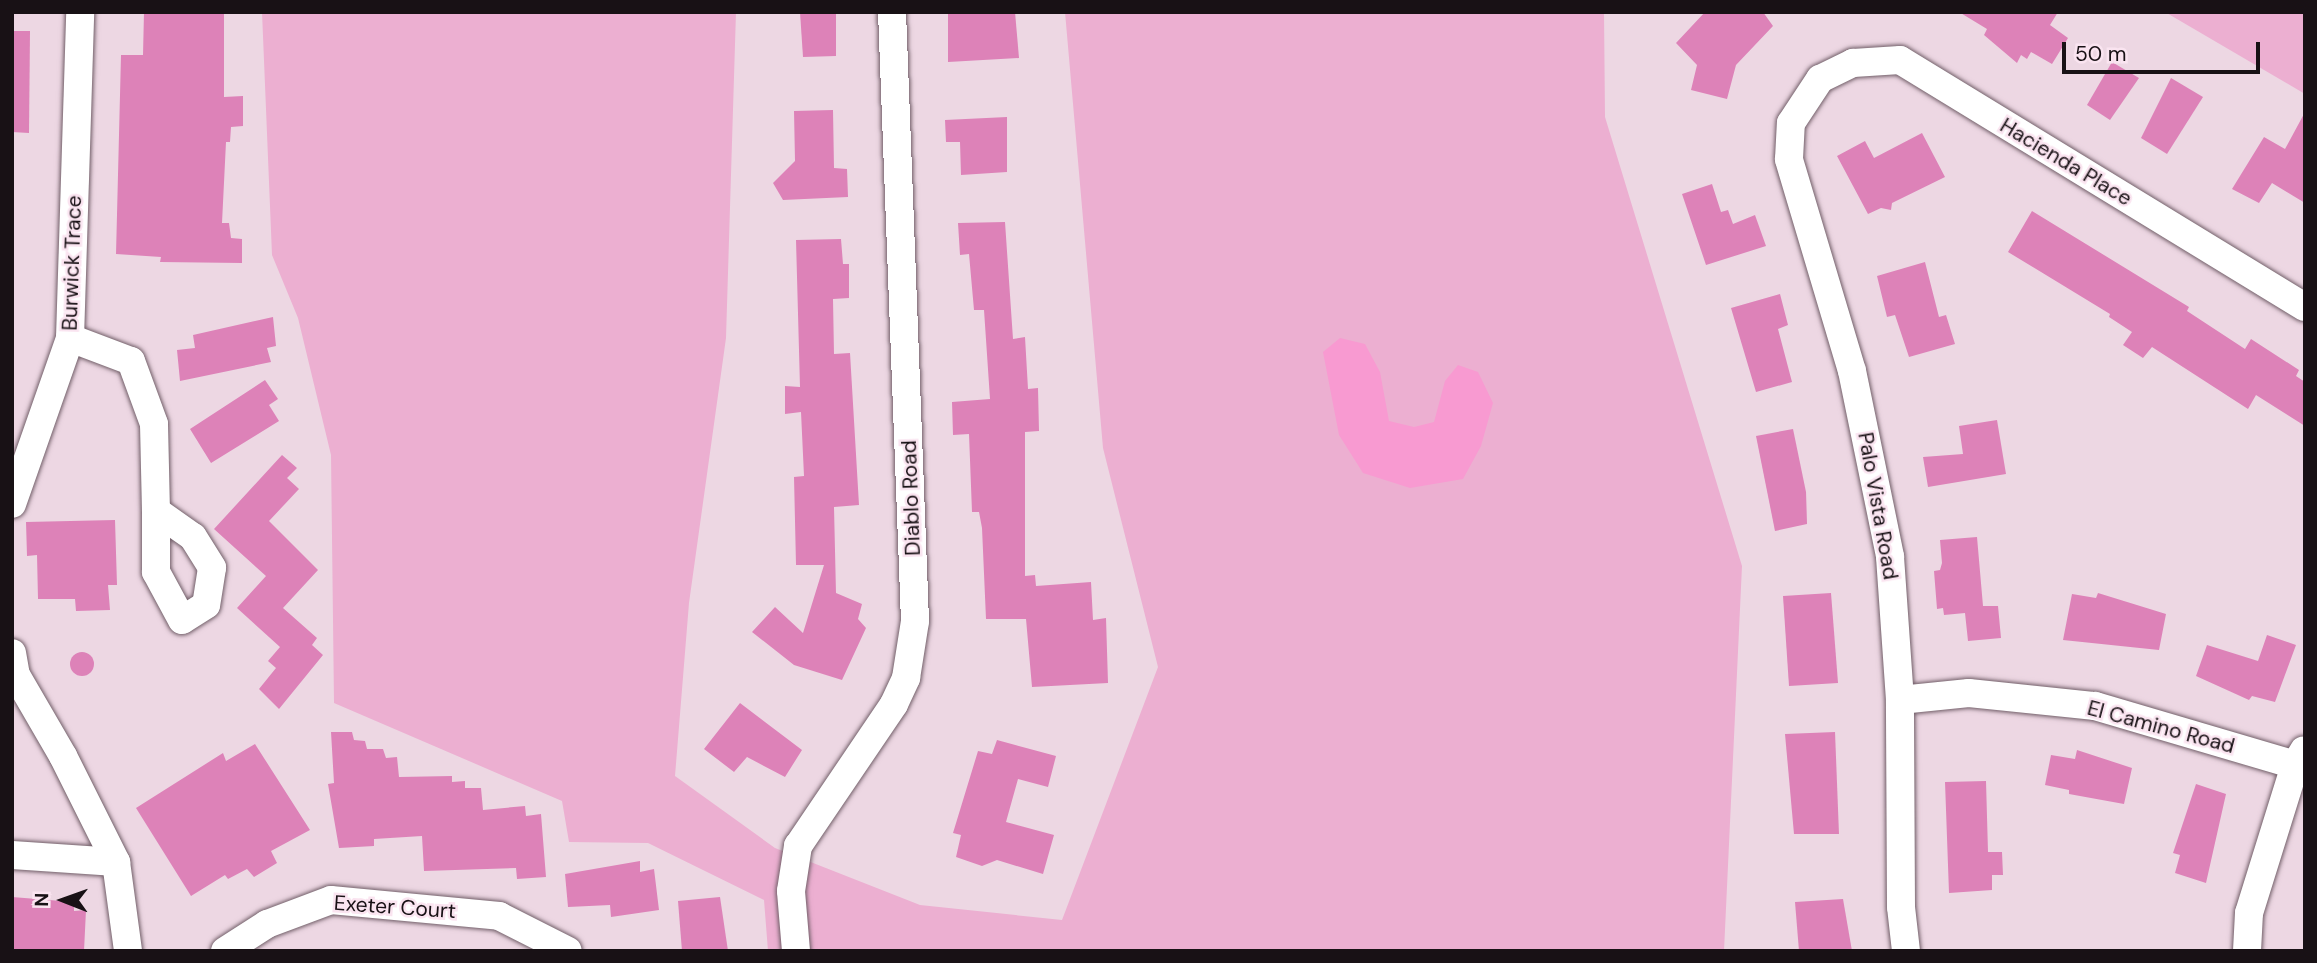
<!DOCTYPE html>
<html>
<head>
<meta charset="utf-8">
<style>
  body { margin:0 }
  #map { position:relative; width:2317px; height:963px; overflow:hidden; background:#edd7e3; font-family:"DM Sans",sans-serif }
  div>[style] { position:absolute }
  .green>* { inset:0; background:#ecafd1 }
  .water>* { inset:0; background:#f89ad1 }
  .building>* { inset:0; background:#dd82b8 }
  .round { border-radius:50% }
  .roads { filter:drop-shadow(0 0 2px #725f69) drop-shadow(0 0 2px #725f69) }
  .street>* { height:28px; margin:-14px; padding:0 14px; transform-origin:14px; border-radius:14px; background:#fff }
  span { translate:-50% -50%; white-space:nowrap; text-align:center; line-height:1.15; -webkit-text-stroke:5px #fae4f0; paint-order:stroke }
  .street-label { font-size:21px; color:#181115 }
  .frame { position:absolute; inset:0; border:14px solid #181115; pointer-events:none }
  .north { position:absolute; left:28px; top:865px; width:70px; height:70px; -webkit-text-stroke:5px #fae4f0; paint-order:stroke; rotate:271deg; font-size:19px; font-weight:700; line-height:28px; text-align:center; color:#181115 }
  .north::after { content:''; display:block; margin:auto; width:24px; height:32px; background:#181115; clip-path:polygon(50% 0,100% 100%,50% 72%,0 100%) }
  .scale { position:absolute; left:2062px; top:42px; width:198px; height:32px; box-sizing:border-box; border:4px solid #181115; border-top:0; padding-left:9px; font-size:21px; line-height:24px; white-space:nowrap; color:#181115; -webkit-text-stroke:5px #fae4f0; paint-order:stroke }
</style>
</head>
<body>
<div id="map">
  <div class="green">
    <div style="clip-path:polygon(262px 12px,736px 12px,726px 338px,689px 603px,675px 776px,775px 848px,920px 905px,1062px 920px,1158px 667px,1103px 448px,1065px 12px,1604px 12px,1605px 117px,1742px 566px,1724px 951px,768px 951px,764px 900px,648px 843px,569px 842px,562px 801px,334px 703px,331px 455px,298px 318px,272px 255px)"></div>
    <div style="clip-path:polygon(2165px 12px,2305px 12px,2305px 94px)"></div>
  </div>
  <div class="water">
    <div style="clip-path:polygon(1340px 338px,1365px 344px,1380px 372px,1389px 421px,1414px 427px,1434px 422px,1445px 381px,1458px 365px,1478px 372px,1493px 403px,1481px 446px,1463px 479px,1410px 488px,1363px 473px,1339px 435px,1323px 352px)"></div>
  </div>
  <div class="building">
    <div style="clip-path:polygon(144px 12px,224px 12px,224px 97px,243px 96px,243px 126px,231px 127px,230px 142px,226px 142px,222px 223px,229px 223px,231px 238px,242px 239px,242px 263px,160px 262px,161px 257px,116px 254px,121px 55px,143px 55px)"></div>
    <div style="clip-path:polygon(800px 12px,836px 12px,836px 56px,803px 57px)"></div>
    <div style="clip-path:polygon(948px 12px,1015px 12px,1019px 58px,948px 62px)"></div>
    <div style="clip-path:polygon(1705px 12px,1763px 12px,1773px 26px,1736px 65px,1727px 99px,1691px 90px,1697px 65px,1676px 43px)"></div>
    <div style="clip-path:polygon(1959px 12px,2058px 12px,2050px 25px,2068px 38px,2052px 64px,2031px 52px,2027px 59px,2021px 55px,2017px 63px,1984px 35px,1987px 29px)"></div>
    <div style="clip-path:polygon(12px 31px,30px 31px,29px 133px,12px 132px)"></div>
    <div style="clip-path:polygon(2112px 62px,2139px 78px,2110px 120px,2087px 105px)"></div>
    <div style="clip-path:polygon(2171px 78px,2203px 97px,2167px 154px,2141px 138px)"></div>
    <div style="clip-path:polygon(833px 110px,834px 168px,847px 169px,848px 197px,783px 200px,773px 183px,795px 161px,794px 111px)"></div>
    <div style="clip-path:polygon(2305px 112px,2305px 203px,2272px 183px,2259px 203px,2232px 189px,2264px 137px,2285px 149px)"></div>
    <div style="clip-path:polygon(1007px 117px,1007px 172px,961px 175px,960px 142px,946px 142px,945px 120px)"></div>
    <div style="clip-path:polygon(1922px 133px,1945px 177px,1892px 203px,1891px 210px,1881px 208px,1868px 214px,1837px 156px,1865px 141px,1874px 158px)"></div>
    <div style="clip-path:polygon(1712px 184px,1721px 212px,1728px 210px,1733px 224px,1755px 215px,1766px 246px,1706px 265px,1682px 194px)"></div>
    <div style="clip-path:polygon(2032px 211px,2189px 307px,2187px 311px,2245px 349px,2251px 339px,2299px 370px,2296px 376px,2305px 382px,2305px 426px,2256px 395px,2248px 409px,2152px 347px,2143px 358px,2123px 345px,2132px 332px,2109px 317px,2110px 314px,2008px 252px)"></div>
    <div style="clip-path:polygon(1005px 222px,1013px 339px,1025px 337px,1028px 389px,1038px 388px,1039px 431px,1025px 432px,1025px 576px,1035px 575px,1036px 586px,1091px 582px,1093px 620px,1106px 618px,1108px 683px,1032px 687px,1026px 619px,986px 619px,982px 528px,979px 512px,972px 512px,969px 434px,953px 435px,952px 402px,990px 399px,984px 310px,974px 310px,969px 254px,960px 255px,958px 223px)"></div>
    <div style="clip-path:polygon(841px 239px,843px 264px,849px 264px,849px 298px,833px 299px,834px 354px,850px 353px,859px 505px,834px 507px,836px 593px,862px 604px,858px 619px,866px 628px,842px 680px,794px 665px,752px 632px,775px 607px,803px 633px,824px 565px,796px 565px,794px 477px,804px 476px,801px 412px,785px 414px,785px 386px,800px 387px,796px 240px)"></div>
    <div style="clip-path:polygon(1925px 262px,1939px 317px,1946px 315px,1955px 344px,1909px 357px,1895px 315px,1887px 317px,1877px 276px)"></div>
    <div style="clip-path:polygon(1780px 294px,1788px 325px,1778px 329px,1792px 382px,1756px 392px,1731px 308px)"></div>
    <div style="clip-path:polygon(273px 317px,276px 346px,267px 348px,271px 362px,180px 381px,177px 350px,195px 348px,193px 335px)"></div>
    <div style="clip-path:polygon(265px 380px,278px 399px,269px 405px,279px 421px,211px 463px,190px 429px)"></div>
    <div style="clip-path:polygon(1997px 420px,2006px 474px,1928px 487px,1923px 457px,1963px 454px,1959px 426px)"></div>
    <div style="clip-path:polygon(1793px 429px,1806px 492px,1807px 524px,1775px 531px,1756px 436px)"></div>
    <div style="clip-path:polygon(282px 455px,297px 468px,287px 478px,299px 489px,269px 521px,318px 570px,283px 608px,317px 638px,312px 645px,323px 655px,279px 709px,259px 689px,276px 668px,268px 661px,280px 647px,237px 608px,266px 576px,214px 529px)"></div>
    <div style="clip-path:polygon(115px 520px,117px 585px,108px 585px,110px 610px,76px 611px,75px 599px,38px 599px,37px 555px,27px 556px,26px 522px)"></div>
    <div style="clip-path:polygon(1977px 537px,1983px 606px,1998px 606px,2001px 638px,1968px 641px,1965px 613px,1944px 615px,1943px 608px,1937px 609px,1934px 571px,1940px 570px,1942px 563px,1940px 540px)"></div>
    <div style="clip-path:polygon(1831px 593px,1838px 683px,1789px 686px,1783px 596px)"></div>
    <div style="clip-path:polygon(2098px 593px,2166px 614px,2159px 650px,2063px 640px,2072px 594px,2096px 598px)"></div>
    <div style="clip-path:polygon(2267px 635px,2296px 645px,2275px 702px,2252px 696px,2249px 700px,2196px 676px,2207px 645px,2258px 661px)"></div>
    <div class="round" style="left:70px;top:652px;width:24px;height:24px"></div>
    <div style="clip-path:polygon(740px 703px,802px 750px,785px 777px,747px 757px,734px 772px,704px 749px)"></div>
    <div style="clip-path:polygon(331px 732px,352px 732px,354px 740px,365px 741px,367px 749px,383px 749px,386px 758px,397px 757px,399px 777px,452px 776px,452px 782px,465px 781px,465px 788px,481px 788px,483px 810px,525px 806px,526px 816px,541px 814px,546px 877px,517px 879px,516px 868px,424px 871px,422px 836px,374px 839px,374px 846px,339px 848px,328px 784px,334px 783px)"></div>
    <div style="clip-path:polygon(1835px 732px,1839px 834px,1794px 834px,1785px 734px)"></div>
    <div style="clip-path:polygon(997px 740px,1056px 756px,1048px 787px,1018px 779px,1006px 822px,1054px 835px,1043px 874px,997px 860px,982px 866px,956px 857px,961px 835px,953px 833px,978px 751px,992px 754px)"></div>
    <div style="clip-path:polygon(255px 744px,310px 830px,271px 851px,277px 863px,254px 877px,247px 869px,228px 879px,225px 875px,191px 896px,136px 808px,223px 753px,226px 761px)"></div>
    <div style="clip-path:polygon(2077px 750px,2132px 768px,2124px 804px,2069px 794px,2069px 790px,2045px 785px,2051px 755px,2075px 759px)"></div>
    <div style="clip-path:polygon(1986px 781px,1988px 852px,2002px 852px,2003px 875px,1992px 875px,1992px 890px,1949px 893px,1945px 782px)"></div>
    <div style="clip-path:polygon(2196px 784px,2226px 794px,2206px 883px,2175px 873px,2180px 855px,2173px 853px)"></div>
    <div style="clip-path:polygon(640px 861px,640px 872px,654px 869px,659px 910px,611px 917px,610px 905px,568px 907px,565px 874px)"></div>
    <div style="clip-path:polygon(12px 897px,74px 902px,74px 911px,86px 910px,84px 951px,12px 951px)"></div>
    <div style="clip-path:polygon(720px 897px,728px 951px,682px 951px,678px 901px)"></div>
    <div style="clip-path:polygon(1843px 899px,1852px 951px,1799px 951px,1795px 902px)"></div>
  </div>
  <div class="roads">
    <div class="street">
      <div style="left:70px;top:338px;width:65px;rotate:20.7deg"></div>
      <div style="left:131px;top:361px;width:67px;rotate:69.9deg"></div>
      <div style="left:154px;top:424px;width:87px;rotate:88.7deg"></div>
      <div style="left:156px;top:511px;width:45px;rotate:35.1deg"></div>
      <div style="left:193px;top:537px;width:36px;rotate:58deg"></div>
      <div style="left:212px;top:568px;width:37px;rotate:99deg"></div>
      <div style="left:206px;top:605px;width:28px;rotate:148deg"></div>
      <div style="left:182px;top:620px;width:55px;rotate:-118.4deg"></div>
      <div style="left:156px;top:572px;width:61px;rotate:-90deg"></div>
      <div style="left:12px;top:504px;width:176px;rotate:-70.7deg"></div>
      <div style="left:70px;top:338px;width:326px;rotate:-88.2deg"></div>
      <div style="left:12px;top:653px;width:22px;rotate:80deg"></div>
      <div style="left:16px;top:675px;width:94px;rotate:59.9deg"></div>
      <div style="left:63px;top:756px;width:119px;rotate:63.4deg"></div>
      <div style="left:116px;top:862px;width:90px;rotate:82.3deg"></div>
      <div style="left:1900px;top:700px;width:69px;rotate:-5.8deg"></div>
      <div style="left:1969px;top:693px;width:127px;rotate:5.9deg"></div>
      <div style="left:2095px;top:706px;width:209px;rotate:16.4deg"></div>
      <div style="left:12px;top:855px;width:104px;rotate:3.9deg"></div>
      <div style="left:225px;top:951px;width:50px;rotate:-32.7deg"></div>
      <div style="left:267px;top:924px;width:68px;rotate:-20.6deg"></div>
      <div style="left:331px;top:900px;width:169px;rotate:5.4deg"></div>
      <div style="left:499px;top:916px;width:77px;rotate:26.9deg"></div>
      <div style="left:796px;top:951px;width:60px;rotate:-94.8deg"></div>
      <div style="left:791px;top:891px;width:46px;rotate:-81.2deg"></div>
      <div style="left:798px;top:846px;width:171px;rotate:-55.9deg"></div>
      <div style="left:894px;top:704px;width:29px;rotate:-65deg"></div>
      <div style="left:906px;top:678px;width:58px;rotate:-81deg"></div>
      <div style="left:915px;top:621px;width:609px;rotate:-92.16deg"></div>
      <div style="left:1906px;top:951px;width:44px;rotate:-96.5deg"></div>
      <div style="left:1901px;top:907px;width:207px;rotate:-90.3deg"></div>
      <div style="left:1900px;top:700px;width:144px;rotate:-94deg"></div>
      <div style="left:1890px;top:556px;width:189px;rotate:-101.6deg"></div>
      <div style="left:1852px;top:371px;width:221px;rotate:-106.6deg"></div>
      <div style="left:1789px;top:159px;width:36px;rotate:-87deg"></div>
      <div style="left:1791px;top:123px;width:53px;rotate:-56.6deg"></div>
      <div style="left:1820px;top:79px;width:37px;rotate:-26deg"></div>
      <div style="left:1853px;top:63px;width:47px;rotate:-3.7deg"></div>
      <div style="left:1900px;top:60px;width:474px;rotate:31.4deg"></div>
      <div style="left:2247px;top:951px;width:38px;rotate:-87deg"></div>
      <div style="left:2249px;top:913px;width:155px;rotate:-72.7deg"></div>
      <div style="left:2295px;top:765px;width:17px;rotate:-59deg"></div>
    </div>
  </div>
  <div class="street-label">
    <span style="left:2066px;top:162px;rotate:31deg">Hacienda Place</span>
    <span style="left:72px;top:263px;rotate:-88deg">Burwick Trace</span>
    <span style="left:911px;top:498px;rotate:-92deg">Diablo Road</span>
    <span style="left:1878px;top:506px;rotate:80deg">Palo Vista Road</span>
    <span style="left:2161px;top:727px;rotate:15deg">El Camino Road</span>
    <span style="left:395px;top:907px;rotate:4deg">Exeter Court</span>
  </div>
  <div class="frame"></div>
  <div class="north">N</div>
  <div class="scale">50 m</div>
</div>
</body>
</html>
